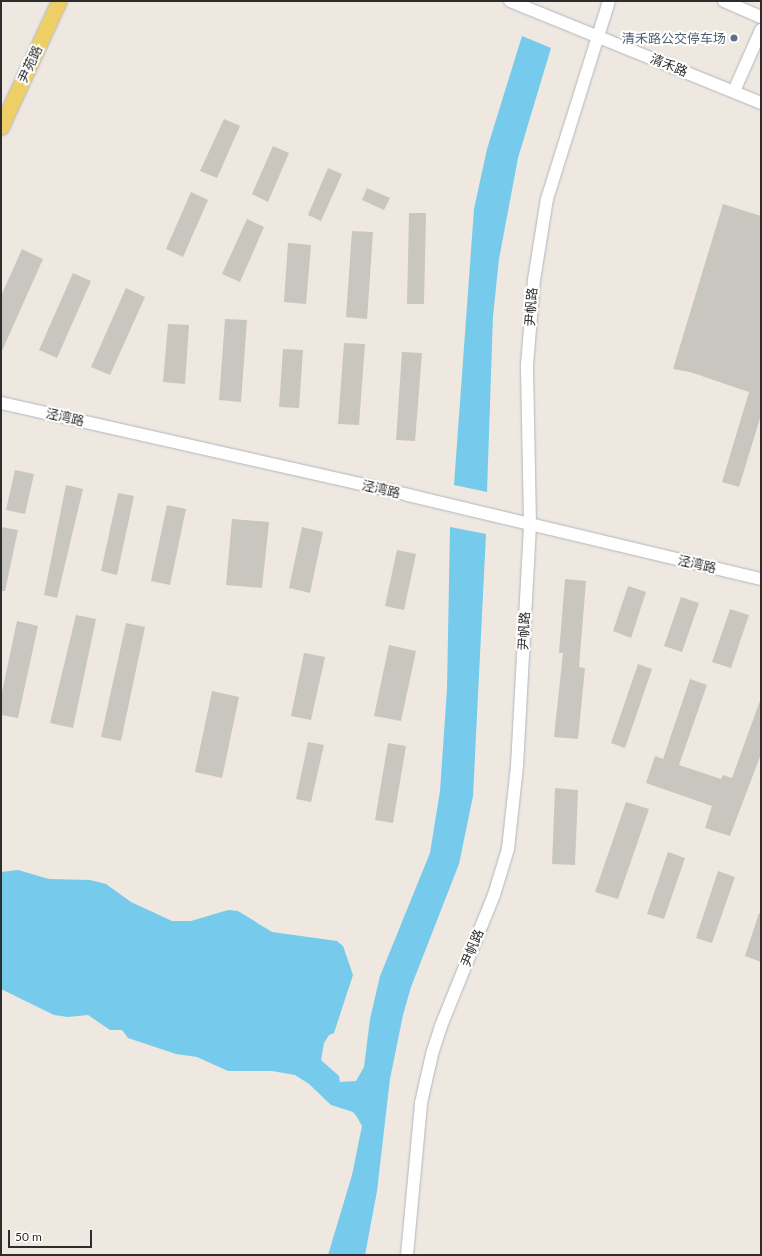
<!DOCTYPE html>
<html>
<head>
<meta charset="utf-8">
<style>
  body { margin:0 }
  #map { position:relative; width:762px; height:1256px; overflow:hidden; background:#eee8e0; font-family:Lato,"Noto Sans SC",sans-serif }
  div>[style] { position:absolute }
  .water>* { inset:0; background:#76cbec }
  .building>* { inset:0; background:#c9c5bf }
  .roads { filter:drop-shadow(0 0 1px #b3b5bf) drop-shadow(0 0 1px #b3b5bf) }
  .minor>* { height:12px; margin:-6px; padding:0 6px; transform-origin:6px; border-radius:6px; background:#fff }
  .major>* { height:15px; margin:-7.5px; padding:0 7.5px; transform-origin:7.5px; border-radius:7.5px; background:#edcf65 }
  .dots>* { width:11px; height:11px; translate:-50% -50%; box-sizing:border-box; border:2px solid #fff; border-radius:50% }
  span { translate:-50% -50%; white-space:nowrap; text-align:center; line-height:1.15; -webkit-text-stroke:4px #fff; paint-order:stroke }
  .service-label { font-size:13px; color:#4e5e75 }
  .right { translate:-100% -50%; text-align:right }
  .street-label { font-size:13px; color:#2d2d2d }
  .frame { position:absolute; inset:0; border:2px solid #2d2d2d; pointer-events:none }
  .scale { position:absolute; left:8px; top:1230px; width:84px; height:18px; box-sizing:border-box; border:2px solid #2d2d2d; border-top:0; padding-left:5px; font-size:12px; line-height:14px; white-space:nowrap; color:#2d2d2d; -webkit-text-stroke:3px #fff; paint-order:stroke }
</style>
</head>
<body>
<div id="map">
  <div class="water">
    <div style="clip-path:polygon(522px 36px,551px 48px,518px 158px,499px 259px,493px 316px,487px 492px,454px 485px,474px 209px,487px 149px)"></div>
    <div style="clip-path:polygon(450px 527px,486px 534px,473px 796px,459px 864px,411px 987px,403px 1015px,390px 1079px,377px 1191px,365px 1255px,328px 1255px,352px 1175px,362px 1126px,357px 1117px,353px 1112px,331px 1105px,309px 1084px,295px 1075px,272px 1071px,228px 1071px,197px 1057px,176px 1054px,128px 1038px,122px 1030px,110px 1030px,88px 1015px,68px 1017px,54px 1015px,1px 989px,1px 872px,18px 870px,49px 879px,90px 880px,106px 884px,131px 902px,172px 921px,191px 921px,228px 910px,238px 911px,272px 932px,337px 941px,343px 946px,353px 975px,334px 1033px,329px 1035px,324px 1043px,321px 1060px,339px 1076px,340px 1082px,356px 1081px,364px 1067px,370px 1019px,380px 976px,430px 853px,440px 791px,447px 689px)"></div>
  </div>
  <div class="building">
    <div style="clip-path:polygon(224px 119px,240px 126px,217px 178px,200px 171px)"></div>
    <div style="clip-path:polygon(273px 146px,289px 153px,268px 202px,252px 194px)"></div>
    <div style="clip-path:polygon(328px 168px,342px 174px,321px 221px,308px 215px)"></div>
    <div style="clip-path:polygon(367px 188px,390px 198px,384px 210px,362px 200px)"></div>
    <div style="clip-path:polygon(191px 192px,208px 200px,183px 257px,166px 249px)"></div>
    <div style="clip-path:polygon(723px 204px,761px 216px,761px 415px,739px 487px,722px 482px,749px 392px,690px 372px,673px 369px)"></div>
    <div style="clip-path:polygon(409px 213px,426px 213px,424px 304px,407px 304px)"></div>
    <div style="clip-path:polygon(247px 219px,264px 227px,240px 282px,222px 274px)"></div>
    <div style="clip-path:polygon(352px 231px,373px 232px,367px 319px,346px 317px)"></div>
    <div style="clip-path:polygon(288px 243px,311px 245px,306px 304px,284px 302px)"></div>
    <div style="clip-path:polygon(22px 249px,43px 259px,1px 353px,1px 296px)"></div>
    <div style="clip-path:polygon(73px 273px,91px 281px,57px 358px,39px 350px)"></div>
    <div style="clip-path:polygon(126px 288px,145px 297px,110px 375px,91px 367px)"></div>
    <div style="clip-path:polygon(225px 319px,247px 320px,241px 402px,219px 400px)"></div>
    <div style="clip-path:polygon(168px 324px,189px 325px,185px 384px,163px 382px)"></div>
    <div style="clip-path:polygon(344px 343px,365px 344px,359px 425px,338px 424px)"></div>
    <div style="clip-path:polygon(283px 349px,303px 350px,299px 408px,279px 407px)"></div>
    <div style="clip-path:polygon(402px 352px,422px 353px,415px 441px,396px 440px)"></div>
    <div style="clip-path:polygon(15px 470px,34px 474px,25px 514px,6px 510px)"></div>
    <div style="clip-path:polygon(66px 485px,83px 489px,57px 598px,44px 595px)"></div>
    <div style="clip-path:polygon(118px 493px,134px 496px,117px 575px,101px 571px)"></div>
    <div style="clip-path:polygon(167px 505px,186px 509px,170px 585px,151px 581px)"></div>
    <div style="clip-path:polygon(232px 519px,269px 522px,262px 588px,226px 585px)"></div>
    <div style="clip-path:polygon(1px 527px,18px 530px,5px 591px,1px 591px)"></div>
    <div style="clip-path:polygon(302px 527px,323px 532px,310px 593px,289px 588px)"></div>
    <div style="clip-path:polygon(397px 550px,416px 554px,404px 610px,385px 606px)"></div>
    <div style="clip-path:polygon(565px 579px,586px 581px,579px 667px,585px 668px,578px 739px,554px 737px,563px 653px,559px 653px)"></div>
    <div style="clip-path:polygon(628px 586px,646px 592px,631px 638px,613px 631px)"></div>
    <div style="clip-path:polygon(681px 597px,699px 603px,682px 652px,664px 646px)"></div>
    <div style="clip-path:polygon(730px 609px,749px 615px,731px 668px,712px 662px)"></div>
    <div style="clip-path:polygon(76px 615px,96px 619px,73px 728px,50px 723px)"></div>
    <div style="clip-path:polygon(17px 621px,38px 626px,18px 718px,1px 715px,1px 697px)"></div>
    <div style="clip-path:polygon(126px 623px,145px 627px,121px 741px,101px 737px)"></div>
    <div style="clip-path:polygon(389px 645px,416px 651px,401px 721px,374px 716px)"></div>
    <div style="clip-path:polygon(304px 653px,325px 657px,311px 720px,291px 716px)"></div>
    <div style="clip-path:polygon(638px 664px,652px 669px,625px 748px,611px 743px)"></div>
    <div style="clip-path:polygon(690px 679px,707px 685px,679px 765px,721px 779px,723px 775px,732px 778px,761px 698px,761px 754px,730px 836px,705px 828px,712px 806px,646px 783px,655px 756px,663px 759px)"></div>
    <div style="clip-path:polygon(212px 691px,239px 697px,222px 778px,195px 772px)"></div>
    <div style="clip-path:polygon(308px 742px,324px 745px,311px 802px,296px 799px)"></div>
    <div style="clip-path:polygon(388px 743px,406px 746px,393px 823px,375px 820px)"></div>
    <div style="clip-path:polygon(555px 788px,578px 790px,575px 865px,552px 864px)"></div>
    <div style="clip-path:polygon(626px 802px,649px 809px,618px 899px,595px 892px)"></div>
    <div style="clip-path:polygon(668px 852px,685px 858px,664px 919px,647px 914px)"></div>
    <div style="clip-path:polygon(718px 871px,735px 877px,712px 943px,696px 938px)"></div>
    <div style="clip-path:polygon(759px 913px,761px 914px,761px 962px,745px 956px)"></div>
  </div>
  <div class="roads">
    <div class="minor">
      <div style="left:510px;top:1px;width:271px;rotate:22.1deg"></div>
      <div style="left:724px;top:1px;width:40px;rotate:23.4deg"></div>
      <div style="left:734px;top:91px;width:67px;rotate:-66.1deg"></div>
      <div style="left:1px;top:403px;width:417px;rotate:12.7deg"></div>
      <div style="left:408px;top:495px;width:363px;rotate:13.4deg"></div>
      <div style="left:407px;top:1255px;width:153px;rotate:-84.7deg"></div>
      <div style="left:421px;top:1103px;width:50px;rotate:-77.3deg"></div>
      <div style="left:432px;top:1054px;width:29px;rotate:-72deg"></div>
      <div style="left:441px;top:1026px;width:141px;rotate:-68deg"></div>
      <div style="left:494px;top:895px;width:48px;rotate:-73.1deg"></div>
      <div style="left:508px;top:849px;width:83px;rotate:-83.8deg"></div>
      <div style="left:517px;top:766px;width:242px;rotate:-86.9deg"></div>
      <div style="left:530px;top:524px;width:159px;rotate:-91.1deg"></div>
      <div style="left:527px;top:365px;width:85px;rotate:-85.3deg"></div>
      <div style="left:534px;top:280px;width:82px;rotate:-80.9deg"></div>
      <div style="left:547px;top:199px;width:207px;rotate:-72.6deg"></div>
    </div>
    <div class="major">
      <div style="left:1px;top:127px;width:139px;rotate:-65.3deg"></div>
    </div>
  </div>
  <div class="dots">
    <div style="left:734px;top:38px;background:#5c6f8a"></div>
  </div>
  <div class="service-label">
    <span class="right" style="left:726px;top:38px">清禾路公交停车场</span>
  </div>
  <div class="street-label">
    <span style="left:30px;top:64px;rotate:-65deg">尹苑路</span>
    <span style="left:669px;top:65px;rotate:22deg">清禾路</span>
    <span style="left:531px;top:307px;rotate:-86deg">尹帆路</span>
    <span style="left:65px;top:417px;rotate:13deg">泾湾路</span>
    <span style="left:381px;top:489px;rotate:13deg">泾湾路</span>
    <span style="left:697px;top:564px;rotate:13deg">泾湾路</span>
    <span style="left:524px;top:631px;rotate:-87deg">尹帆路</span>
    <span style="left:472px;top:948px;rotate:-68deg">尹帆路</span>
  </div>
  <div class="frame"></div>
  <div class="scale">50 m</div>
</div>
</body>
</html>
